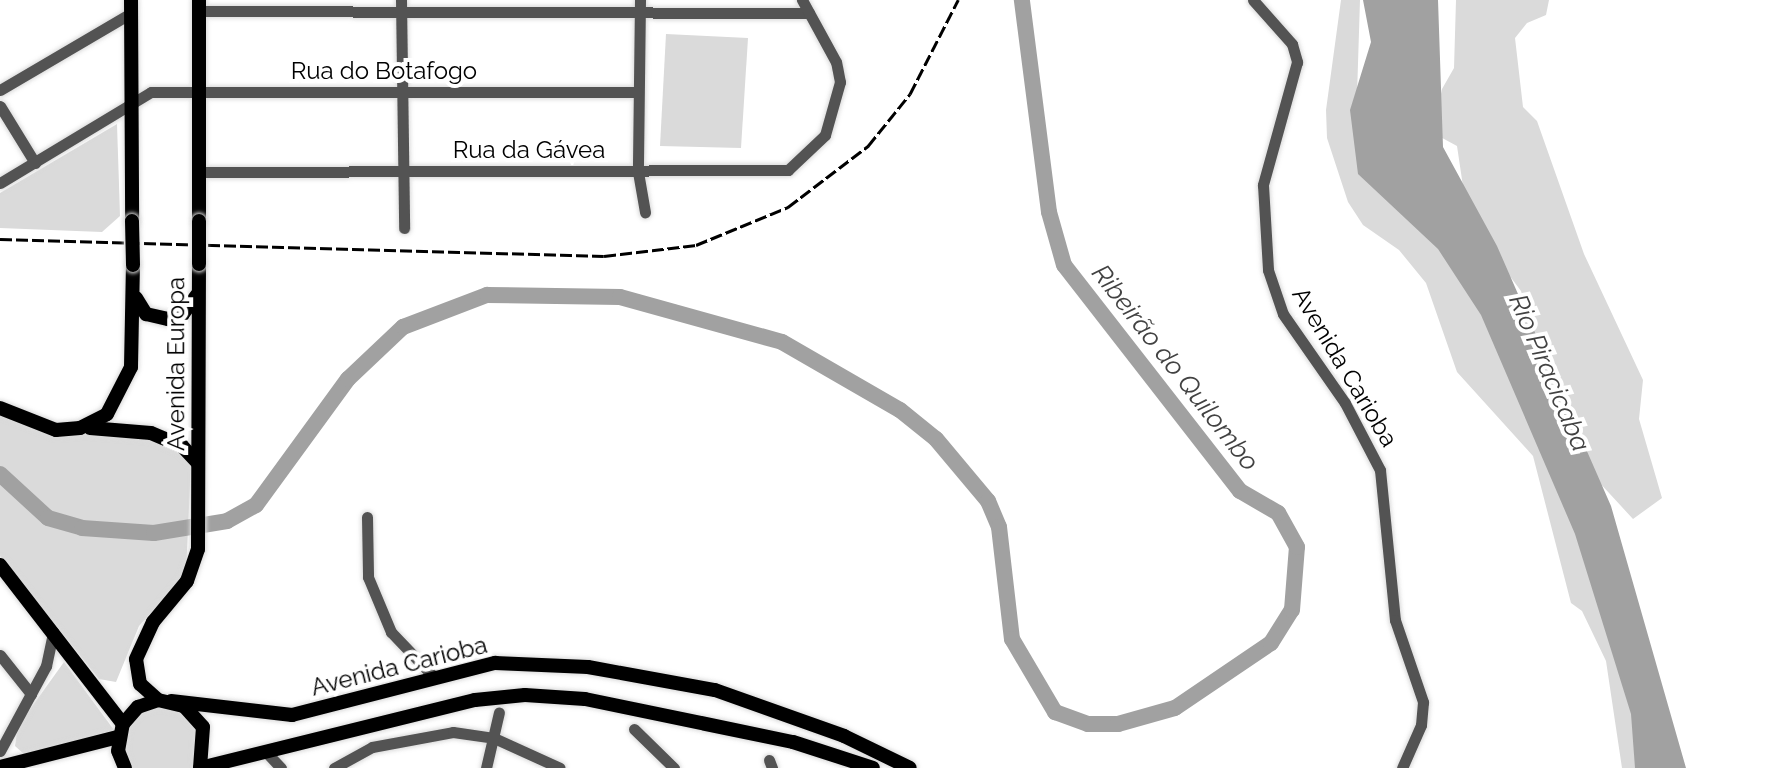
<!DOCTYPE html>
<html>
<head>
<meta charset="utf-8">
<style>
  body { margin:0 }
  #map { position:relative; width:1774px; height:768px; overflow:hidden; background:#fff; font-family:Raleway,sans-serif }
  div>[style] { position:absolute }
  .green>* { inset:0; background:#dadada }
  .water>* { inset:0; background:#a1a1a1 }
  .river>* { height:16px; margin:-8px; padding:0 8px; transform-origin:8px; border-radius:8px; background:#a1a1a1 }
  .roads { filter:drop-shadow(0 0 2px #dbdbdb) drop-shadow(0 0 2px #dbdbdb) }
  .minor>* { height:11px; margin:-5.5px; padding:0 5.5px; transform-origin:5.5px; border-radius:5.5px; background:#535353 }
  .major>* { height:14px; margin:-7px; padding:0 7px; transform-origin:7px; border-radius:7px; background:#000 }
  .rail>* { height:3px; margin-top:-1.5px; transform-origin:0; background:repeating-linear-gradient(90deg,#000 0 12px,transparent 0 16px) }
  .bridges { filter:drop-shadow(0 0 2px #dbdbdb) drop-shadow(0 0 2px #dbdbdb) }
  .major-bridge>* { height:14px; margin:-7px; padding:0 7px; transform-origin:7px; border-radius:7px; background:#000 }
  span { translate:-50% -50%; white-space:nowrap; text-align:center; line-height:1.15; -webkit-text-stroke:8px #fff; paint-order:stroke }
  .street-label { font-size:24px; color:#000 }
  .water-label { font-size:26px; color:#424242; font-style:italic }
</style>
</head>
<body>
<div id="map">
  <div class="green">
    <div style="clip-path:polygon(1341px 0,1360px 0,1356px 127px,1454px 251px,1533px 423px,1625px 658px,1641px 768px,1622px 768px,1606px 661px,1582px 611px,1571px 603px,1533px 456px,1457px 372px,1426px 283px,1399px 250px,1363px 225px,1348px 202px,1327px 138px,1326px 110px)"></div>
    <div style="clip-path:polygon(1456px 0,1549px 0,1546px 15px,1527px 23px,1515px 38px,1523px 107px,1537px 121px,1584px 254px,1643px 380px,1639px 419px,1662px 498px,1633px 519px,1586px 468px,1549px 391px,1521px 291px,1468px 220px,1457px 146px,1433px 133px,1442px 89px,1454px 68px)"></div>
    <div style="clip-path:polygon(666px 34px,748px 38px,741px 148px,660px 146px)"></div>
    <div style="clip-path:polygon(117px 124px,120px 216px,102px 232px,0 228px,0 193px)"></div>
    <div style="clip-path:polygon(0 413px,56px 435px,109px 431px,170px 444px,191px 463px,186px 574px,139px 626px,116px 682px,99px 679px,0 556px)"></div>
    <div style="clip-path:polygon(64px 662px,114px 730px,25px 755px,15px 746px,18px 726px)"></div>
    <div style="clip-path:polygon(152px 705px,176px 707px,201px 732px,195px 768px,129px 768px,122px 752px,132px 718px)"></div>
  </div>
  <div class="water">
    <div style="clip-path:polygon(1363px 0,1438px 0,1443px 147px,1497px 246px,1611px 506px,1686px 768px,1635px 768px,1631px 714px,1575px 534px,1481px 315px,1438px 249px,1358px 174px,1350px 110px,1371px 42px)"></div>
  </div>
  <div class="river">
    <div style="left:0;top:474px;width:65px;rotate:42.5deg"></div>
    <div style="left:48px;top:518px;width:35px;rotate:16deg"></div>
    <div style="left:82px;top:528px;width:72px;rotate:4deg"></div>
    <div style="left:154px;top:533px;width:74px;rotate:-9.3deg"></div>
    <div style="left:227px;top:521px;width:33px;rotate:-29deg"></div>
    <div style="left:256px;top:505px;width:156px;rotate:-53.9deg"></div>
    <div style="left:348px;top:379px;width:76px;rotate:-43.4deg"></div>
    <div style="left:403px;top:327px;width:90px;rotate:-20.9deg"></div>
    <div style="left:487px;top:295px;width:133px;rotate:0.9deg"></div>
    <div style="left:620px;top:297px;width:168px;rotate:15.5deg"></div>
    <div style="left:782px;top:342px;width:136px;rotate:30deg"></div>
    <div style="left:900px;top:410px;width:46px;rotate:38.9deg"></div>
    <div style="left:936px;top:439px;width:81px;rotate:50deg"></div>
    <div style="left:988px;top:501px;width:28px;rotate:67deg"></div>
    <div style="left:999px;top:527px;width:113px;rotate:83.4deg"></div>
    <div style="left:1012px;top:639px;width:85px;rotate:59.5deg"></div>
    <div style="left:1055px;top:712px;width:35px;rotate:20deg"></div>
    <div style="left:1088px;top:724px;width:30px"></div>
    <div style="left:1118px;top:724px;width:59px;rotate:-15.7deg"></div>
    <div style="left:1175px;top:708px;width:116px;rotate:-34.1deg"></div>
    <div style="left:1271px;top:643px;width:39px;rotate:-58deg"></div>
    <div style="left:1292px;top:610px;width:63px;rotate:-85.5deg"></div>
    <div style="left:1297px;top:547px;width:39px;rotate:-119deg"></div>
    <div style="left:1278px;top:513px;width:44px;rotate:-149.9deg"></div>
    <div style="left:1240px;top:491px;width:286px;rotate:-127.9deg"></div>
    <div style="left:1064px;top:265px;width:55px;rotate:-105.8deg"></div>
    <div style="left:1049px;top:212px;width:214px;rotate:-97.3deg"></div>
  </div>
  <div class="roads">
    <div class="minor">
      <div style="left:401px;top:0;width:228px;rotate:89.2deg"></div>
      <div style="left:640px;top:0;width:172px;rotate:90.7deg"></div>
      <div style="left:638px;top:172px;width:41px;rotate:80.1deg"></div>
      <div style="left:1253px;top:0;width:59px;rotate:48.4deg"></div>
      <div style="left:1292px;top:44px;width:19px;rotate:74deg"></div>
      <div style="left:1297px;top:62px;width:128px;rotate:105.5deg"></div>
      <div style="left:1263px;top:185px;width:85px;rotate:86.6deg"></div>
      <div style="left:1268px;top:270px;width:46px;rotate:71.2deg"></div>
      <div style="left:1283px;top:314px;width:108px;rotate:55.1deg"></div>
      <div style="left:1345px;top:403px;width:76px;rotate:62.4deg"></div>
      <div style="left:1380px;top:470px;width:151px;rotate:84.3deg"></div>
      <div style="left:1395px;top:620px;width:87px;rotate:71.1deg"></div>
      <div style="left:1423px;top:702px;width:23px;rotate:95deg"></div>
      <div style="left:1421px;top:725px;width:47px;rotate:113.8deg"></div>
      <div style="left:199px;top:11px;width:610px;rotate:0.19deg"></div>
      <div style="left:0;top:90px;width:152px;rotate:-30.4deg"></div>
      <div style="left:0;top:106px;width:67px;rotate:58.4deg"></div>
      <div style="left:199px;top:172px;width:589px;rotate:-0.19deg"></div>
      <div style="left:788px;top:170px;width:51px;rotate:-43.4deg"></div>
      <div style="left:825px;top:135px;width:55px;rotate:-74.2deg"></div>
      <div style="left:840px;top:82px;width:20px;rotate:-101deg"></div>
      <div style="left:836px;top:62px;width:71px;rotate:-118.7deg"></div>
      <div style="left:0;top:183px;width:176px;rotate:-31.1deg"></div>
      <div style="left:151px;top:92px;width:486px"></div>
      <div style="left:367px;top:517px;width:60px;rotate:89deg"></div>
      <div style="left:368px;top:577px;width:60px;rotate:67.3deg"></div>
      <div style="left:391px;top:632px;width:61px;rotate:46.3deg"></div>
      <div style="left:0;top:655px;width:50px;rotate:51.5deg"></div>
      <div style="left:634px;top:729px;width:56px;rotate:44.3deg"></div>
      <div style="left:0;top:751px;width:97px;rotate:-61.6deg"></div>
      <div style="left:46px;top:666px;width:35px;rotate:-78deg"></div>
      <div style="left:266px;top:752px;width:22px;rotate:47deg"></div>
      <div style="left:769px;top:760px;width:9px;rotate:69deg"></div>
      <div style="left:334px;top:768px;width:43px;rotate:-28.9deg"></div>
      <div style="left:372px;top:747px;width:82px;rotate:-10.5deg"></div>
      <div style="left:453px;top:732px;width:41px;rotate:8.3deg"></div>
      <div style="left:494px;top:738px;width:72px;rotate:24.4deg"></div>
      <div style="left:486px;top:768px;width:57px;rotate:-76.9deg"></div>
    </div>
    <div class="major">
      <div style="left:131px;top:0;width:221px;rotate:89.7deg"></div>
      <div style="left:199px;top:221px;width:221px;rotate:-90deg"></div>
      <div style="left:136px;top:298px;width:19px;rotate:58deg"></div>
      <div style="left:146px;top:314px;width:23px;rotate:13deg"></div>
      <div style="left:168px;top:319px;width:15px;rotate:-16deg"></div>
      <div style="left:182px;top:315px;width:25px;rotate:-53deg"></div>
      <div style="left:0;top:408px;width:60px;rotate:21.4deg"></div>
      <div style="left:56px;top:430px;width:24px;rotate:-5deg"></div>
      <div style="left:80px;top:428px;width:30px;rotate:-27deg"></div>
      <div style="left:107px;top:414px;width:53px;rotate:-62.9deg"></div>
      <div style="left:131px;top:367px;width:102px;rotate:-88.9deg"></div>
      <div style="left:90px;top:428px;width:61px;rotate:4.7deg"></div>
      <div style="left:151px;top:433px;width:34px;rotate:23deg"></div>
      <div style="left:182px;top:446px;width:22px;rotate:47deg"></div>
      <div style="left:0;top:565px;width:201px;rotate:52.3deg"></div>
      <div style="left:158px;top:700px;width:24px;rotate:-138deg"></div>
      <div style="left:140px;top:684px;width:25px;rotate:-99deg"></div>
      <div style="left:136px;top:659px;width:41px;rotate:-65.3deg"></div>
      <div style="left:153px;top:622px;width:53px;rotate:-50.3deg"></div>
      <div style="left:187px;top:581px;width:34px;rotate:-71deg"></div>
      <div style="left:198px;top:549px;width:285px;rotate:-89.8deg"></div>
      <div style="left:171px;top:701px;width:122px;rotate:6.6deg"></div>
      <div style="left:292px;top:715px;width:210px;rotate:-14.4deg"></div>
      <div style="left:495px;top:663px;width:93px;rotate:2.5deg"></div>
      <div style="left:588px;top:667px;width:129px;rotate:10.3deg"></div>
      <div style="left:715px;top:690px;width:137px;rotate:19.6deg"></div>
      <div style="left:844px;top:736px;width:73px;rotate:25.9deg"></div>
      <div style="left:0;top:767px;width:122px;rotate:-14.3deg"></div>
      <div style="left:125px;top:768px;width:18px;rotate:-112deg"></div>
      <div style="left:118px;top:751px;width:27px;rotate:-80deg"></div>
      <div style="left:123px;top:724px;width:23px;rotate:-49deg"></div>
      <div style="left:138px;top:707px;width:21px;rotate:-19deg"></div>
      <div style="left:158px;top:700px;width:27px;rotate:13deg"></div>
      <div style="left:184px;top:706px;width:28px;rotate:48deg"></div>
      <div style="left:203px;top:727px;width:41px;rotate:94.2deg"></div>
      <div style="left:200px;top:768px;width:283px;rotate:-13.9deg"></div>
      <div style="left:475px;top:700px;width:50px;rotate:-5.7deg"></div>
      <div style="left:525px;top:695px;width:60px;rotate:3.8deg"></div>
      <div style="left:585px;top:699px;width:212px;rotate:11.7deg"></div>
      <div style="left:793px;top:742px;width:84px;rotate:18deg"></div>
    </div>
  </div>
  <div class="rail">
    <div style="left:0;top:239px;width:604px;rotate:1.61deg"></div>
    <div style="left:604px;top:256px;width:93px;rotate:-6.8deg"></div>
    <div style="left:696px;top:245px;width:100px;rotate:-22.4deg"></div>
    <div style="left:788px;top:207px;width:101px;rotate:-37.3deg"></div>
    <div style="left:868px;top:146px;width:67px;rotate:-51.1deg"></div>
    <div style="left:910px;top:94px;width:106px;rotate:-62.9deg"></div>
  </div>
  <div class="bridges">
    <div class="major-bridge">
      <div style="left:132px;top:221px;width:44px;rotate:88.7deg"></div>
      <div style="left:199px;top:264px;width:43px;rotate:-90deg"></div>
    </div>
  </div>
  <div class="street-label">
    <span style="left:384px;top:71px">Rua do Botafogo</span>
    <span style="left:529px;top:150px">Rua da Gávea</span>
    <span style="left:176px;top:364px;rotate:-90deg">Avenida Europa</span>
    <span style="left:1345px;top:367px;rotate:59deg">Avenida Carioba</span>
    <span style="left:399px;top:666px;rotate:-14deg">Avenida Carioba</span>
  </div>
  <div class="water-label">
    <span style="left:1175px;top:368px;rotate:52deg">Ribeirão do Quilombo</span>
    <span style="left:1549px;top:373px;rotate:67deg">Rio Piracicaba</span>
  </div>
</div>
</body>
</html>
